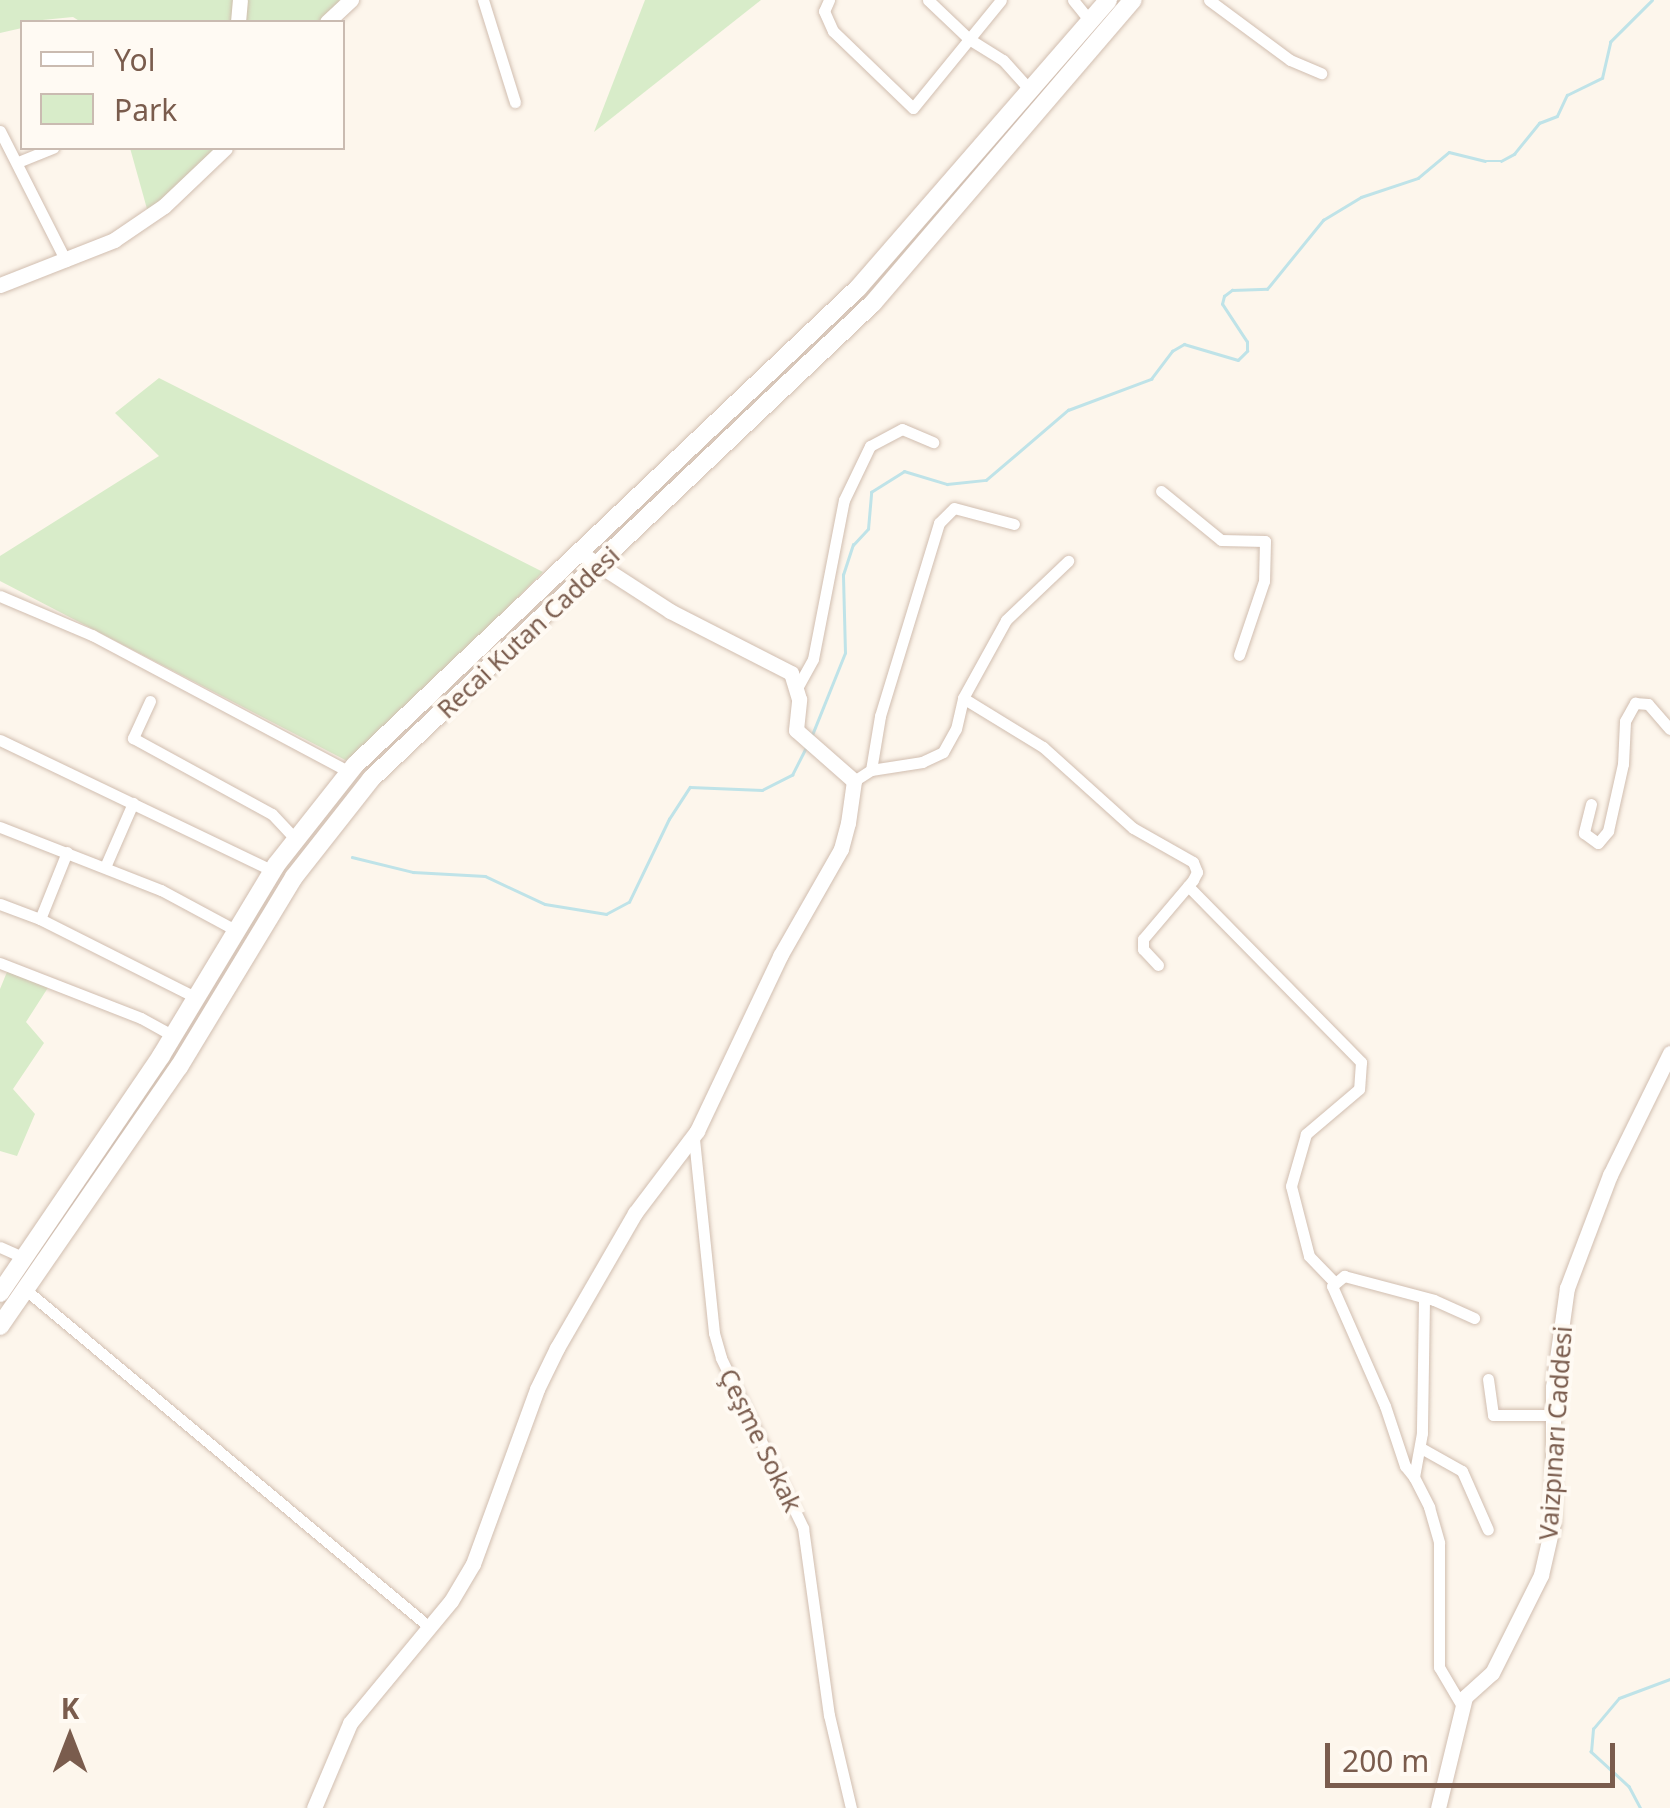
<!DOCTYPE html>
<html>
<head>
<meta charset="utf-8">
<style>
  body { margin:0 }
  #map { position:relative; width:1670px; height:1808px; overflow:hidden; background:#fdf6ec; font-family:"Noto Sans",sans-serif }
  div>[style] { position:absolute }
  .green>* { inset:0; background:#d8ecc9 }
  .stream>* { height:2.5px; margin:-1.25px; padding:0 1.25px; transform-origin:1.25px; border-radius:1.25px; background:#bfe3e8 }
  .roads { filter:drop-shadow(0 0 2px #d1beb0) drop-shadow(0 0 2px #d1beb0) }
  .minor>* { height:11px; margin:-5.5px; padding:0 5.5px; transform-origin:5.5px; border-radius:5.5px; background:#fff }
  .tertiary>* { height:15px; margin:-7.5px; padding:0 7.5px; transform-origin:7.5px; border-radius:7.5px; background:#fff }
  .secondary>* { height:18px; margin:-9px; padding:0 9px; transform-origin:9px; border-radius:9px; background:#fff }
  span { translate:-50% -50%; white-space:nowrap; text-align:center; line-height:1.15; -webkit-text-stroke:8px #fffaf3; paint-order:stroke }
  .street-label { font-size:25px; color:#7a5c4d }
  .legend { position:absolute; left:20px; top:20px; width:325px; height:130px; box-sizing:border-box; background:#fffaf3; border:2px solid #cabbb1; margin:0; padding:12px 18px; list-style:none; font-size:30px; color:#7a5c4d }
  .legend li { display:flex; align-items:center; gap:20px; height:50px }
  .legend b { width:50px; border:2px solid #cabbb1 }
  .north { position:absolute; left:20px; top:1688px; width:100px; height:100px; -webkit-text-stroke:8px #fffaf3; paint-order:stroke; rotate:0deg; font-size:28px; font-weight:700; line-height:40px; text-align:center; color:#7a5c4d }
  .north::after { content:''; display:block; margin:auto; width:35px; height:45px; background:#7a5c4d; clip-path:polygon(50% 0,100% 100%,50% 72%,0 100%) }
  .scale { position:absolute; left:1325px; top:1743px; width:290px; height:45px; box-sizing:border-box; border:5px solid #7a5c4d; border-top:0; padding-left:12px; font-size:30px; line-height:35px; white-space:nowrap; color:#7a5c4d; -webkit-text-stroke:8px #fffaf3; paint-order:stroke }
</style>
</head>
<body>
<div id="map">
  <div class="green">
    <div style="clip-path:polygon(0 0,242px 0,241px 22px,81px 22px,73px 17px,22px 22px,22px 28px,0 33px)"></div>
    <div style="clip-path:polygon(245px 0,339px 0,343px 7px,330px 22px,244px 22px)"></div>
    <div style="clip-path:polygon(645px 0,761px 0,594px 132px)"></div>
    <div style="clip-path:polygon(130px 148px,225px 148px,149px 216px)"></div>
    <div style="clip-path:polygon(159px 378px,543px 572px,353px 764px,0 581px,0 556px,159px 456px,115px 413px)"></div>
    <div style="clip-path:polygon(9px 967px,51px 983px,26px 1022px,44px 1043px,13px 1089px,35px 1114px,17px 1156px,0 1151px,0 989px)"></div>
  </div>
  <div class="stream">
    <div style="left:812px;top:735px;width:88px;rotate:-68.1deg"></div>
    <div style="left:845px;top:653px;width:78px;rotate:-91.5deg"></div>
    <div style="left:843px;top:575px;width:32px;rotate:-72deg"></div>
    <div style="left:853px;top:545px;width:22px;rotate:-47deg"></div>
    <div style="left:868px;top:529px;width:37px;rotate:-85deg"></div>
    <div style="left:871px;top:492px;width:39px;rotate:-32deg"></div>
    <div style="left:904px;top:471px;width:45px;rotate:16.8deg"></div>
    <div style="left:947px;top:484px;width:39px;rotate:-6deg"></div>
    <div style="left:986px;top:480px;width:108px;rotate:-40.5deg"></div>
    <div style="left:1068px;top:410px;width:89px;rotate:-20.5deg"></div>
    <div style="left:1151px;top:379px;width:35px;rotate:-53deg"></div>
    <div style="left:1172px;top:351px;width:14px;rotate:-30deg"></div>
    <div style="left:1184px;top:344px;width:56px;rotate:16.5deg"></div>
    <div style="left:1238px;top:360px;width:13px;rotate:-45deg"></div>
    <div style="left:1247px;top:351px;width:9px;rotate:-90deg"></div>
    <div style="left:1247px;top:342px;width:45px;rotate:-123.3deg"></div>
    <div style="left:1222px;top:304px;width:8px;rotate:-76deg"></div>
    <div style="left:1224px;top:296px;width:10px;rotate:-37deg"></div>
    <div style="left:1232px;top:290px;width:35px;rotate:-2deg"></div>
    <div style="left:1267px;top:289px;width:89px;rotate:-50.9deg"></div>
    <div style="left:1323px;top:220px;width:44px;rotate:-31.2deg"></div>
    <div style="left:1361px;top:197px;width:60px;rotate:-18.4deg"></div>
    <div style="left:1418px;top:178px;width:40px;rotate:-40deg"></div>
    <div style="left:1449px;top:152px;width:37px;rotate:14deg"></div>
    <div style="left:1485px;top:161px;width:16px"></div>
    <div style="left:1501px;top:161px;width:15px;rotate:-28deg"></div>
    <div style="left:1514px;top:154px;width:40px;rotate:-51deg"></div>
    <div style="left:1539px;top:123px;width:19px;rotate:-21deg"></div>
    <div style="left:1557px;top:116px;width:23px;rotate:-65deg"></div>
    <div style="left:1567px;top:95px;width:39px;rotate:-26deg"></div>
    <div style="left:1602px;top:78px;width:37px;rotate:-77deg"></div>
    <div style="left:1610px;top:42px;width:59px;rotate:-45deg"></div>
    <div style="left:352px;top:857px;width:63px;rotate:13.8deg"></div>
    <div style="left:413px;top:872px;width:72px;rotate:3.2deg"></div>
    <div style="left:485px;top:876px;width:66px;rotate:25deg"></div>
    <div style="left:545px;top:904px;width:62px;rotate:9.3deg"></div>
    <div style="left:606px;top:914px;width:26px;rotate:-28deg"></div>
    <div style="left:629px;top:902px;width:92px;rotate:-64.3deg"></div>
    <div style="left:669px;top:819px;width:38px;rotate:-57deg"></div>
    <div style="left:690px;top:787px;width:72px;rotate:2.4deg"></div>
    <div style="left:762px;top:790px;width:34px;rotate:-27deg"></div>
    <div style="left:792px;top:775px;width:31px;rotate:-63deg"></div>
    <div style="left:1640px;top:1808px;width:24px;rotate:-118deg"></div>
    <div style="left:1629px;top:1787px;width:52px;rotate:-137.4deg"></div>
    <div style="left:1591px;top:1752px;width:23px;rotate:-85deg"></div>
    <div style="left:1593px;top:1729px;width:40px;rotate:-50deg"></div>
    <div style="left:1619px;top:1698px;width:54px;rotate:-20.4deg"></div>
  </div>
  <div class="roads">
    <div class="minor">
      <div style="left:483px;top:0;width:107px;rotate:72.6deg"></div>
      <div style="left:829px;top:0;width:12px;rotate:114deg"></div>
      <div style="left:824px;top:11px;width:22px;rotate:66deg"></div>
      <div style="left:833px;top:31px;width:111px;rotate:43.9deg"></div>
      <div style="left:913px;top:108px;width:139px;rotate:-50.8deg"></div>
      <div style="left:928px;top:0;width:57px;rotate:43.6deg"></div>
      <div style="left:969px;top:39px;width:40px;rotate:32deg"></div>
      <div style="left:1003px;top:60px;width:40px;rotate:48deg"></div>
      <div style="left:1073px;top:0;width:27px;rotate:51deg"></div>
      <div style="left:1209px;top:0;width:101px;rotate:36.5deg"></div>
      <div style="left:1290px;top:60px;width:34px;rotate:23deg"></div>
      <div style="left:0;top:131px;width:146px;rotate:63.1deg"></div>
      <div style="left:18px;top:162px;width:38px;rotate:-22deg"></div>
      <div style="left:1161px;top:491px;width:77px;rotate:39.2deg"></div>
      <div style="left:1221px;top:540px;width:44px;rotate:1.3deg"></div>
      <div style="left:1265px;top:541px;width:40px;rotate:91.4deg"></div>
      <div style="left:1264px;top:581px;width:78px;rotate:108.7deg"></div>
      <div style="left:0;top:596px;width:100px;rotate:23deg"></div>
      <div style="left:92px;top:635px;width:292px;rotate:28deg"></div>
      <div style="left:797px;top:688px;width:33px;rotate:-61deg"></div>
      <div style="left:813px;top:659px;width:162px;rotate:-79deg"></div>
      <div style="left:844px;top:500px;width:60px;rotate:-64.3deg"></div>
      <div style="left:870px;top:446px;width:36px;rotate:-28deg"></div>
      <div style="left:902px;top:429px;width:34px;rotate:23deg"></div>
      <div style="left:963px;top:698px;width:94px;rotate:31.5deg"></div>
      <div style="left:1043px;top:747px;width:121px;rotate:42deg"></div>
      <div style="left:1133px;top:828px;width:69px;rotate:29.5deg"></div>
      <div style="left:1193px;top:862px;width:11px;rotate:68deg"></div>
      <div style="left:1197px;top:872px;width:9px;rotate:117deg"></div>
      <div style="left:1193px;top:880px;width:77px;rotate:130.3deg"></div>
      <div style="left:1143px;top:939px;width:10px;rotate:90deg"></div>
      <div style="left:1143px;top:949px;width:22px;rotate:47deg"></div>
      <div style="left:150px;top:701px;width:41px;rotate:114.7deg"></div>
      <div style="left:133px;top:738px;width:158px;rotate:28.7deg"></div>
      <div style="left:272px;top:814px;width:35px;rotate:47deg"></div>
      <div style="left:0;top:740px;width:303px;rotate:25.6deg"></div>
      <div style="left:871px;top:770px;width:55px;rotate:-80.5deg"></div>
      <div style="left:880px;top:716px;width:202px;rotate:-73deg"></div>
      <div style="left:939px;top:523px;width:21px;rotate:-45deg"></div>
      <div style="left:954px;top:508px;width:62px;rotate:14.9deg"></div>
      <div style="left:854px;top:781px;width:20px;rotate:-33deg"></div>
      <div style="left:871px;top:770px;width:52px;rotate:-8.9deg"></div>
      <div style="left:922px;top:762px;width:23px;rotate:-25deg"></div>
      <div style="left:943px;top:752px;width:26px;rotate:-61deg"></div>
      <div style="left:956px;top:729px;width:32px;rotate:-77deg"></div>
      <div style="left:963px;top:698px;width:89px;rotate:-61.1deg"></div>
      <div style="left:1006px;top:620px;width:86px;rotate:-43.6deg"></div>
      <div style="left:1591px;top:804px;width:30px;rotate:104deg"></div>
      <div style="left:1584px;top:833px;width:17px;rotate:36deg"></div>
      <div style="left:1598px;top:843px;width:16px;rotate:-50deg"></div>
      <div style="left:1608px;top:831px;width:69px;rotate:-77.4deg"></div>
      <div style="left:1623px;top:764px;width:43px;rotate:-87.3deg"></div>
      <div style="left:1625px;top:721px;width:21px;rotate:-61deg"></div>
      <div style="left:1635px;top:703px;width:13px;rotate:4deg"></div>
      <div style="left:1648px;top:704px;width:33px;rotate:49deg"></div>
      <div style="left:0;top:827px;width:173px;rotate:21.4deg"></div>
      <div style="left:161px;top:890px;width:86px;rotate:28.3deg"></div>
      <div style="left:67px;top:852px;width:72px;rotate:111.9deg"></div>
      <div style="left:40px;top:919px;width:176px;rotate:26.7deg"></div>
      <div style="left:105px;top:867px;width:70px;rotate:-66.4deg"></div>
      <div style="left:1188px;top:886px;width:247px;rotate:45.5deg"></div>
      <div style="left:1361px;top:1062px;width:27px;rotate:94deg"></div>
      <div style="left:1359px;top:1089px;width:70px;rotate:139.7deg"></div>
      <div style="left:1306px;top:1134px;width:54px;rotate:106.1deg"></div>
      <div style="left:1291px;top:1186px;width:72px;rotate:75.6deg"></div>
      <div style="left:1309px;top:1256px;width:36px;rotate:46deg"></div>
      <div style="left:0;top:904px;width:43px;rotate:20.6deg"></div>
      <div style="left:0;top:963px;width:151px;rotate:21.3deg"></div>
      <div style="left:141px;top:1018px;width:38px;rotate:29deg"></div>
      <div style="left:694px;top:1139px;width:195px;rotate:84.1deg"></div>
      <div style="left:714px;top:1333px;width:26px;rotate:74deg"></div>
      <div style="left:721px;top:1358px;width:189px;rotate:64.2deg"></div>
      <div style="left:803px;top:1528px;width:189px;rotate:82.1deg"></div>
      <div style="left:829px;top:1715px;width:96px;rotate:76.7deg"></div>
      <div style="left:0;top:1247px;width:27px;rotate:24deg"></div>
      <div style="left:26px;top:1290px;width:524px;rotate:39.89deg"></div>
      <div style="left:1424px;top:1300px;width:133px;rotate:90.9deg"></div>
      <div style="left:1422px;top:1433px;width:45px;rotate:100.3deg"></div>
      <div style="left:1414px;top:1477px;width:14px;rotate:-129deg"></div>
      <div style="left:1405px;top:1466px;width:63px;rotate:-108.4deg"></div>
      <div style="left:1385px;top:1406px;width:131px;rotate:-113.8deg"></div>
      <div style="left:1332px;top:1286px;width:16px;rotate:-40deg"></div>
      <div style="left:1344px;top:1276px;width:93px;rotate:14.9deg"></div>
      <div style="left:1434px;top:1300px;width:44px;rotate:24.2deg"></div>
      <div style="left:1488px;top:1379px;width:36px;rotate:82deg"></div>
      <div style="left:1493px;top:1415px;width:58px"></div>
      <div style="left:1421px;top:1448px;width:47px;rotate:29.3deg"></div>
      <div style="left:1462px;top:1471px;width:64px;rotate:66.2deg"></div>
      <div style="left:1414px;top:1477px;width:34px;rotate:63deg"></div>
      <div style="left:1429px;top:1507px;width:37px;rotate:74deg"></div>
      <div style="left:1439px;top:1543px;width:124px;rotate:90deg"></div>
      <div style="left:1439px;top:1667px;width:45px;rotate:59.5deg"></div>
    </div>
    <div class="tertiary">
      <div style="left:238px;top:22px;width:22px;rotate:-85deg"></div>
      <div style="left:327px;top:22px;width:33px;rotate:-43deg"></div>
      <div style="left:0;top:285px;width:123px;rotate:-21.5deg"></div>
      <div style="left:114px;top:240px;width:60px;rotate:-34.2deg"></div>
      <div style="left:164px;top:206px;width:84px;rotate:-43.6deg"></div>
      <div style="left:314px;top:1808px;width:92px;rotate:-67deg"></div>
      <div style="left:350px;top:1723px;width:158px;rotate:-50.4deg"></div>
      <div style="left:451px;top:1601px;width:43px;rotate:-59.3deg"></div>
      <div style="left:473px;top:1564px;width:186px;rotate:-69.9deg"></div>
      <div style="left:537px;top:1389px;width:46px;rotate:-64deg"></div>
      <div style="left:557px;top:1348px;width:156px;rotate:-60deg"></div>
      <div style="left:635px;top:1213px;width:103px;rotate:-52.9deg"></div>
      <div style="left:697px;top:1131px;width:194px;rotate:-64.6deg"></div>
      <div style="left:780px;top:956px;width:123px;rotate:-60.3deg"></div>
      <div style="left:841px;top:849px;width:27px;rotate:-75deg"></div>
      <div style="left:848px;top:823px;width:42px;rotate:-81.9deg"></div>
      <div style="left:854px;top:781px;width:77px;rotate:-138.7deg"></div>
      <div style="left:796px;top:730px;width:31px;rotate:-84deg"></div>
      <div style="left:799px;top:699px;width:27px;rotate:-107deg"></div>
      <div style="left:791px;top:673px;width:136px;rotate:-152.9deg"></div>
      <div style="left:670px;top:611px;width:105px;rotate:-147.1deg"></div>
      <div style="left:1438px;top:1808px;width:114px;rotate:-76.3deg"></div>
      <div style="left:1465px;top:1697px;width:36px;rotate:-42deg"></div>
      <div style="left:1492px;top:1673px;width:110px;rotate:-63.4deg"></div>
      <div style="left:1541px;top:1575px;width:53px;rotate:-77deg"></div>
      <div style="left:1553px;top:1523px;width:136px;rotate:-90deg"></div>
      <div style="left:1553px;top:1387px;width:100px;rotate:-82deg"></div>
      <div style="left:1567px;top:1288px;width:121px;rotate:-69.2deg"></div>
      <div style="left:1610px;top:1175px;width:136px;rotate:-63.8deg"></div>
    </div>
    <div class="secondary">
      <div style="left:0;top:1293px;width:287px;rotate:-55.8deg"></div>
      <div style="left:161px;top:1056px;width:223px;rotate:-58.9deg"></div>
      <div style="left:276px;top:865px;width:127px;rotate:-51.7deg"></div>
      <div style="left:355px;top:765px;width:693px;rotate:-43.48deg"></div>
      <div style="left:858px;top:288px;width:381px;rotate:-49deg"></div>
      <div style="left:0;top:1326px;width:315px;rotate:-55.4deg"></div>
      <div style="left:179px;top:1067px;width:222px;rotate:-58.8deg"></div>
      <div style="left:294px;top:877px;width:125px;rotate:-51.8deg"></div>
      <div style="left:371px;top:779px;width:692px;rotate:-43.48deg"></div>
      <div style="left:873px;top:303px;width:399px;rotate:-49.4deg"></div>
    </div>
  </div>
  <div class="street-label">
    <span style="left:528px;top:632px;rotate:-43deg">Recai Kutan Caddesi</span>
    <span style="left:1555px;top:1433px;rotate:-86deg">Vaizpınarı Caddesi</span>
    <span style="left:761px;top:1440px;rotate:64deg">Çeşme Sokak</span>
  </div>
  <ul class="legend">
  <li><b style="height:12px;background:#fff"></b>Yol</li>
  <li><b style="height:28px;background:#d8ecc9"></b>Park</li>
  </ul>
  <div class="north">K</div>
  <div class="scale">200 m</div>
</div>
</body>
</html>
